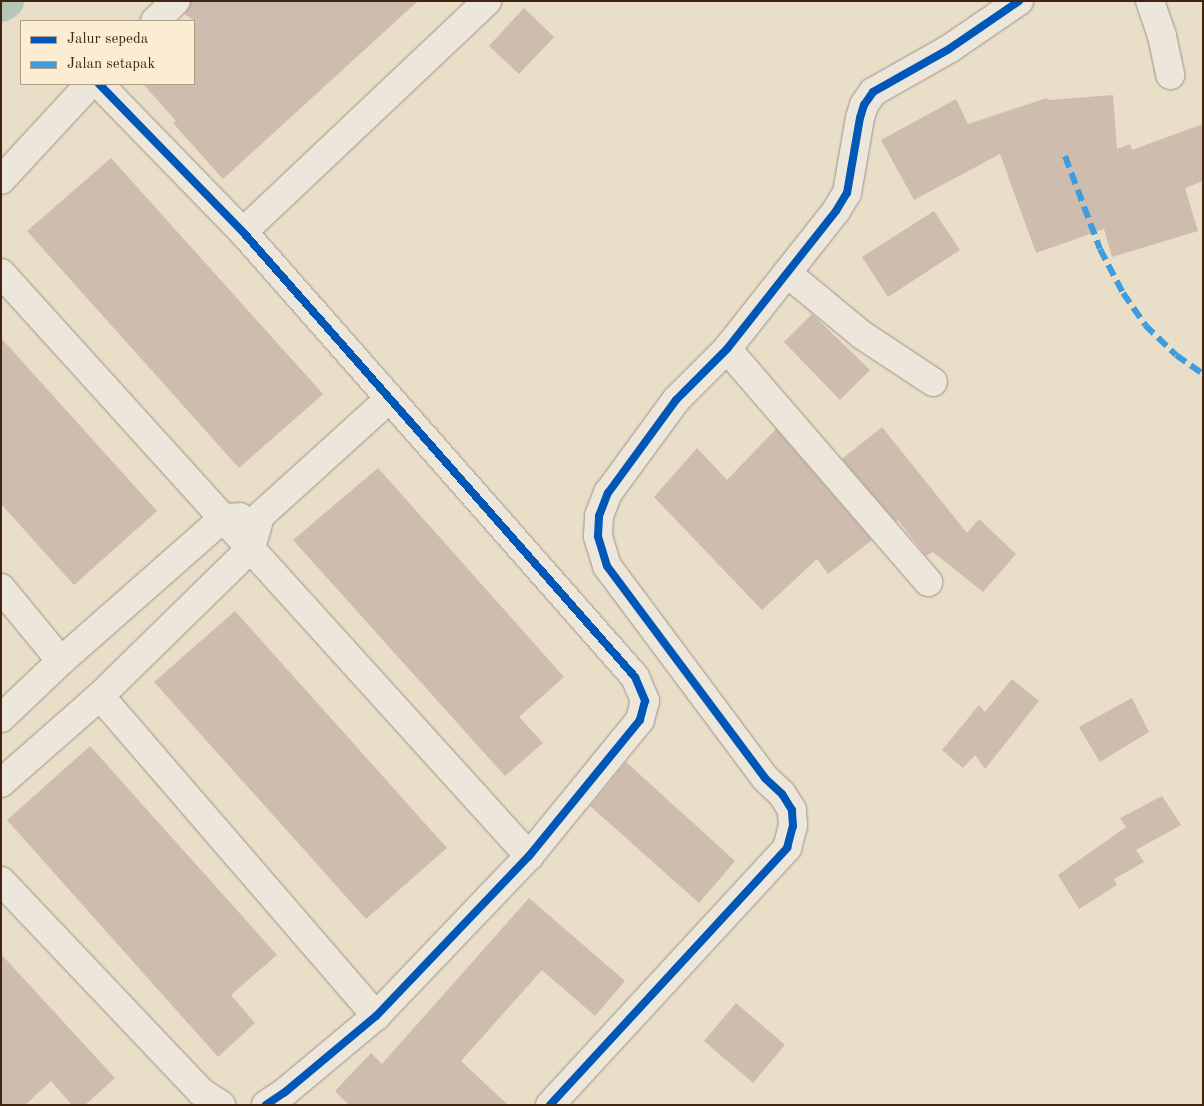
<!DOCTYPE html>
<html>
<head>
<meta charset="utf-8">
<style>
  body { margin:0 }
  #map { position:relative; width:1204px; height:1106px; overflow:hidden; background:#e9dec7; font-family:"Old Standard TT",serif }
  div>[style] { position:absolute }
  .canal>* { height:36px; margin:-18px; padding:0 18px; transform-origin:18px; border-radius:18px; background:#b4c8b8 }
  .building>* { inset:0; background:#cebcae }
  .roads { filter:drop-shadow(0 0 1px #9d9384) drop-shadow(0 0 1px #9d9384) }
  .minor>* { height:28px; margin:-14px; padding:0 14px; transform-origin:14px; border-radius:14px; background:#ece6db }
  .quiet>* { height:6px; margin-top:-3px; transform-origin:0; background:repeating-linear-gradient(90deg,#3f9cde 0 12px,transparent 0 18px) }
  .cycleway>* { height:8px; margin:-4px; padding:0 4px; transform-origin:4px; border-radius:4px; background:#0057b8 }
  span { translate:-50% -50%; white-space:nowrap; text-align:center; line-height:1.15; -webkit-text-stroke:4px #faedd2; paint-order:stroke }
  .frame { position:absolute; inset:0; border:2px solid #422412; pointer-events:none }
  .legend { position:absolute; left:20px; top:20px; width:175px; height:65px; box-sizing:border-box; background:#faedd2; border:1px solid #b09d85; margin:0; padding:6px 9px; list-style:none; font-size:15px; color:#422412 }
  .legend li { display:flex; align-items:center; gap:10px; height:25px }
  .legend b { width:25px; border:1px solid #b09d85 }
</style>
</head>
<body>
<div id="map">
  <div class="canal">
    <div style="left:1px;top:4px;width:6px;rotate:-31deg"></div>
  </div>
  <div class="building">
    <div style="clip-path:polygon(191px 1px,418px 1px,223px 179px,173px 123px,176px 121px,143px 84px,194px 84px,194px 21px,185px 14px)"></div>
    <div style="clip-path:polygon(524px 8px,554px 37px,519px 74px,489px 46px)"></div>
    <div style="clip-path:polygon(1113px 95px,1117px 149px,1130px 144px,1132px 150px,1203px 124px,1203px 181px,1185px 188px,1198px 231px,1112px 257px,1104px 229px,1036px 253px,1000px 154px,914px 200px,881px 140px,956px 99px,968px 124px,1047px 98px,1048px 100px)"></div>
    <div style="clip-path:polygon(111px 158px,323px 394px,239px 468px,27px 231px)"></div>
    <div style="clip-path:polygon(934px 211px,960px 250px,888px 297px,862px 257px)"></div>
    <div style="clip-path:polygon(812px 314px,870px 370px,840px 400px,784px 342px)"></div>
    <div style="clip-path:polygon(1px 338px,157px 511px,74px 585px,1px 504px)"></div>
    <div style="clip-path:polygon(882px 427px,967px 533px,979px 519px,1016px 554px,983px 592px,933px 552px,926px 556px,898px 520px,896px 522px,842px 459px)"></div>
    <div style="clip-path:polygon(776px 429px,872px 540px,828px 574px,817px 559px,762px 610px,654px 497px,697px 448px,727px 480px)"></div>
    <div style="clip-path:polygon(378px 468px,564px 677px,519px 717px,543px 743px,505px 776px,293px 540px)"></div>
    <div style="clip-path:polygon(235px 611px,447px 848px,366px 919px,154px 682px)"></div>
    <div style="clip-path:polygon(1012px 679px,1039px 701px,985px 769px,975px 755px,963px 768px,942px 750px,979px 705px,985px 712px)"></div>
    <div style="clip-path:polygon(1132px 698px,1149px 732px,1100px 762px,1079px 727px)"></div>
    <div style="clip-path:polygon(90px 746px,277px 955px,231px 995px,255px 1023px,218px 1057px,7px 820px)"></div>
    <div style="clip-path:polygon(626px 762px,735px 861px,699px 903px,590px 806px)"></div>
    <div style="clip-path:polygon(1162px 796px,1181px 825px,1136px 850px,1144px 862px,1114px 879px,1117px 885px,1079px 909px,1058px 875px,1126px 827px,1120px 818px)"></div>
    <div style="clip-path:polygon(529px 898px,625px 981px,595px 1016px,542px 970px,461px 1061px,508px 1105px,349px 1105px,335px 1091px,371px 1053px,382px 1064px)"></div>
    <div style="clip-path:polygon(1px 954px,115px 1078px,85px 1105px,72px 1105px,51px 1081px,25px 1105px,1px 1105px)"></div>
    <div style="clip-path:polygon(736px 1003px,785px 1045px,753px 1083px,704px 1041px)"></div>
  </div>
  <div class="roads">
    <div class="minor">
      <div style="left:1150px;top:1px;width:37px;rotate:71deg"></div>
      <div style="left:1162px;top:36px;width:40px;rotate:78deg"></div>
      <div style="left:155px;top:21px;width:29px;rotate:-44deg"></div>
      <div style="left:99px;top:84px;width:206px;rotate:45.8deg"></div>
      <div style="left:243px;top:232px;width:593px;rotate:48.62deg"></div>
      <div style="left:635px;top:677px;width:26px;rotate:67deg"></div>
      <div style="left:645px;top:701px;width:20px;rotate:105deg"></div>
      <div style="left:640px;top:720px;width:176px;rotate:129.2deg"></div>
      <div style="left:529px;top:856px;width:221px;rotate:133.7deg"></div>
      <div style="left:376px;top:1016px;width:119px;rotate:140.1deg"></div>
      <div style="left:285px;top:1092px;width:23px;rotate:146deg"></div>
      <div style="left:1px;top:180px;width:131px;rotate:-47.2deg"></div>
      <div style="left:243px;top:232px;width:336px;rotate:-43.4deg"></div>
      <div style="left:1px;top:273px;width:787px;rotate:47.83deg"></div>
      <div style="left:787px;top:273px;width:97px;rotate:39.6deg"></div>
      <div style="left:862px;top:335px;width:85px;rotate:33.5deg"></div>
      <div style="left:727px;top:349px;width:308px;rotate:49.2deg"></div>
      <div style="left:1px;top:588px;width:94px;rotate:50.6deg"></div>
      <div style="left:100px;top:696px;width:423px;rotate:49.2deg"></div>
      <div style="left:1px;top:718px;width:83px;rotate:-43.5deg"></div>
      <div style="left:61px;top:661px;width:216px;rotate:-41.4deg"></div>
      <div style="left:223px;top:518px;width:17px;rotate:-3deg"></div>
      <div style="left:1px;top:783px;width:132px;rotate:-41.3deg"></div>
      <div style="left:100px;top:696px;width:211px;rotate:-44.4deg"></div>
      <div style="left:251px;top:548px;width:33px;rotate:-74deg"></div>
      <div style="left:260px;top:516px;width:174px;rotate:-42.2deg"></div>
      <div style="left:1px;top:881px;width:291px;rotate:46.5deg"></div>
      <div style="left:201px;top:1092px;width:24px;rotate:33deg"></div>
      <div style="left:550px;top:1105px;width:350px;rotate:-47.3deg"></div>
      <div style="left:787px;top:848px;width:23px;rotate:-75deg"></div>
      <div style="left:793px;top:826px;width:16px;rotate:-94deg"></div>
      <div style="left:792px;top:810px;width:19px;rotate:-122deg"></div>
      <div style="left:782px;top:794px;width:23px;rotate:-137deg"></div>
      <div style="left:765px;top:778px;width:264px;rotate:-126.7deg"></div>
      <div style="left:607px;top:566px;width:31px;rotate:-107deg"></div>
      <div style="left:598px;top:536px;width:20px;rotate:-87deg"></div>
      <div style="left:599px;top:516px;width:25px;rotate:-69deg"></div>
      <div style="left:608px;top:493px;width:115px;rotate:-53.8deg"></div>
      <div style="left:676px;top:400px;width:72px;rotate:-45deg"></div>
      <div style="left:727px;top:349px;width:176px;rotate:-51.7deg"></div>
      <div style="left:836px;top:211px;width:21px;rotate:-59deg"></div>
      <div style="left:847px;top:193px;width:76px;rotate:-80.2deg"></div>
      <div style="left:860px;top:118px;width:14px;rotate:-73deg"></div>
      <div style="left:864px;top:105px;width:16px;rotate:-55deg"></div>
      <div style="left:873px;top:92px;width:87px;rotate:-29.5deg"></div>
      <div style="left:949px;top:49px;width:85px;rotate:-34.4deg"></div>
    </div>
  </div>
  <div class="quiet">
    <div style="left:1065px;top:156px;width:99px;rotate:69.4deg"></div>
    <div style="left:1100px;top:249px;width:50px;rotate:62.4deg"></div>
    <div style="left:1123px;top:293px;width:39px;rotate:55deg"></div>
    <div style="left:1145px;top:325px;width:43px;rotate:44.1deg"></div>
    <div style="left:1176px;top:355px;width:33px;rotate:35deg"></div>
  </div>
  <div class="cycleway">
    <div style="left:99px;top:84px;width:206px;rotate:45.8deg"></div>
    <div style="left:243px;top:232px;width:593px;rotate:48.62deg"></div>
    <div style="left:635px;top:677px;width:26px;rotate:67deg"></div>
    <div style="left:645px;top:701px;width:20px;rotate:105deg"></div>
    <div style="left:640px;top:720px;width:176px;rotate:129.2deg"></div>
    <div style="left:529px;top:856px;width:221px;rotate:133.7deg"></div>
    <div style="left:376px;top:1016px;width:119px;rotate:140.1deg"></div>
    <div style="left:285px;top:1092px;width:23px;rotate:146deg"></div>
    <div style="left:550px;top:1105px;width:350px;rotate:-47.3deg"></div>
    <div style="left:787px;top:848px;width:23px;rotate:-75deg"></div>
    <div style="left:793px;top:826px;width:16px;rotate:-94deg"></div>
    <div style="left:792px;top:810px;width:19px;rotate:-122deg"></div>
    <div style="left:782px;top:794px;width:23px;rotate:-137deg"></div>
    <div style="left:765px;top:778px;width:264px;rotate:-126.7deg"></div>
    <div style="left:607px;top:566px;width:31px;rotate:-107deg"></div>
    <div style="left:598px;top:536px;width:20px;rotate:-87deg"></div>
    <div style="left:599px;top:516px;width:25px;rotate:-69deg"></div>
    <div style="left:608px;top:493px;width:115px;rotate:-53.8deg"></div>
    <div style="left:676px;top:400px;width:72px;rotate:-45deg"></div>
    <div style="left:727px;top:349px;width:176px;rotate:-51.7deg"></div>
    <div style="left:836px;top:211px;width:21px;rotate:-59deg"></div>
    <div style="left:847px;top:193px;width:76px;rotate:-80.2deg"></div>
    <div style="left:860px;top:118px;width:14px;rotate:-73deg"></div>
    <div style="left:864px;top:105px;width:16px;rotate:-55deg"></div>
    <div style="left:873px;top:92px;width:87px;rotate:-29.5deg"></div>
    <div style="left:949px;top:49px;width:85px;rotate:-34.4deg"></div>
  </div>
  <div class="frame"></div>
  <ul class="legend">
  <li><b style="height:6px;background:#0057b8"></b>Jalur sepeda</li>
  <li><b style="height:6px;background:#3f9cde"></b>Jalan setapak</li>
  </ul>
</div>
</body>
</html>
